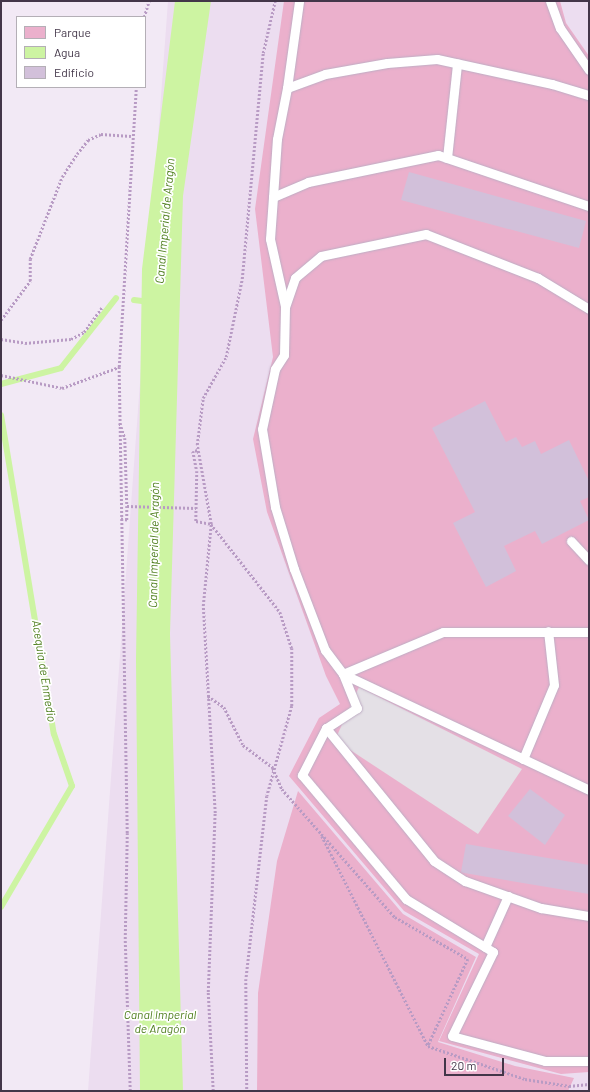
<!DOCTYPE html>
<html>
<head>
<meta charset="utf-8">
<style>
  body { margin:0 }
  #map { position:relative; width:590px; height:1092px; overflow:hidden; background:#f2e9f5; font-family:Barlow,sans-serif }
  div>[style] { position:absolute }
  .residential>* { inset:0; background:#ecddf0 }
  .green>* { inset:0; background:#ebb0cc }
  .parking>* { inset:0; background:#e4e0e6 }
  .water>* { inset:0; background:#cdf4a2 }
  .stream>* { height:6px; margin:-3px; padding:0 3px; transform-origin:3px; border-radius:3px; background:#cdf4a2 }
  .building>* { inset:0; background:#d2c0da }
  .path>* { height:2.5px; margin-top:-1.25px; transform-origin:0; background:repeating-linear-gradient(90deg,#b89bc4 0 2px,transparent 0 4px) }
  .roads { filter:drop-shadow(0 0 1px #beadc4) drop-shadow(0 0 1px #beadc4) }
  .service>* { height:9px; margin:-4.5px; padding:0 4.5px; transform-origin:4.5px; border-radius:4.5px; background:#fff }
  span { translate:-50% -50%; white-space:nowrap; text-align:center; line-height:1.15; -webkit-text-stroke:3.5px #fff; paint-order:stroke }
  .water-label { font-size:12px; color:#518021; font-style:italic }
  .frame { position:absolute; inset:0; border:2px solid #433649; pointer-events:none }
  .legend { position:absolute; left:16px; top:16px; width:130px; height:72px; box-sizing:border-box; background:#fff; border:1px solid #b4afb6; margin:0; padding:5px 7px; list-style:none; font-size:12px; color:#433649 }
  .legend li { display:flex; align-items:center; gap:8px; height:20px }
  .legend b { width:20px; border:1px solid #b4afb6 }
  .scale { position:absolute; left:444px; top:1058px; width:60px; height:18px; box-sizing:border-box; border:2px solid #433649; border-top:0; padding-left:5px; font-size:12px; line-height:14px; white-space:nowrap; color:#433649; -webkit-text-stroke:3px #fff; paint-order:stroke }
</style>
</head>
<body>
<div id="map">
  <div class="residential">
    <div style="clip-path:polygon(168px 1px,589px 1px,589px 1091px,88px 1091px)"></div>
  </div>
  <div class="green">
    <div style="clip-path:polygon(284px 1px,560px 1px,566px 23px,589px 56px,589px 1072px,561px 1074px,439px 1041px,479px 954px,404px 911px,289px 776px,319px 718px,340px 704px,326px 676px,267px 512px,253px 439px,273px 357px,255px 209px)"></div>
    <div style="clip-path:polygon(298px 791px,403px 914px,476px 957px,438px 1042px,515px 1066px,574px 1078px,568px 1091px,257px 1091px,258px 993px,277px 861px)"></div>
  </div>
  <div class="parking">
    <div style="clip-path:polygon(359px 687px,522px 769px,478px 834px,335px 740px)"></div>
  </div>
  <div class="water">
    <div style="clip-path:polygon(175px 1px,211px 1px,183px 196px,170px 634px,183px 1091px,140px 1091px,136px 660px,142px 269px)"></div>
  </div>
  <div class="stream">
    <div style="left:134px;top:300px;width:16px;rotate:7deg"></div>
    <div style="left:1px;top:384px;width:62px;rotate:-14.9deg"></div>
    <div style="left:61px;top:368px;width:89px;rotate:-51.8deg"></div>
    <div style="left:1px;top:415px;width:323px;rotate:80.6deg"></div>
    <div style="left:54px;top:734px;width:55px;rotate:70.9deg"></div>
    <div style="left:72px;top:786px;width:140px;rotate:120.4deg"></div>
  </div>
  <div class="building">
    <div style="clip-path:polygon(409px 172px,586px 221px,579px 248px,401px 200px)"></div>
    <div style="clip-path:polygon(485px 401px,506px 442px,516px 437px,522px 447px,535px 441px,541px 454px,569px 440px,589px 481px,589px 497px,580px 501px,589px 520px,542px 544px,535px 531px,504px 546px,516px 571px,486px 587px,453px 523px,475px 512px,432px 428px)"></div>
    <div style="clip-path:polygon(530px 789px,565px 815px,545px 845px,508px 816px)"></div>
    <div style="clip-path:polygon(466px 844px,589px 865px,589px 894px,464px 873px,461px 872px)"></div>
  </div>
  <div class="path">
    <div style="left:144px;top:17px;width:17px;rotate:-73deg"></div>
    <div style="left:1px;top:320px;width:49px;rotate:-53.4deg"></div>
    <div style="left:30px;top:281px;width:22px;rotate:-90deg"></div>
    <div style="left:30px;top:259px;width:88px;rotate:-68.7deg"></div>
    <div style="left:62px;top:177px;width:27px;rotate:-57deg"></div>
    <div style="left:77px;top:154px;width:18px;rotate:-52deg"></div>
    <div style="left:88px;top:140px;width:14px;rotate:-25deg"></div>
    <div style="left:101px;top:134px;width:30px;rotate:4deg"></div>
    <div style="left:1px;top:339px;width:24px;rotate:9deg"></div>
    <div style="left:25px;top:343px;width:46px;rotate:-5deg"></div>
    <div style="left:71px;top:339px;width:15px;rotate:-28deg"></div>
    <div style="left:84px;top:332px;width:31px;rotate:-54deg"></div>
    <div style="left:1px;top:375px;width:62px;rotate:12deg"></div>
    <div style="left:62px;top:388px;width:61px;rotate:-20.2deg"></div>
    <div style="left:120px;top:423px;width:16px;rotate:72deg"></div>
    <div style="left:125px;top:438px;width:68px;rotate:88.3deg"></div>
    <div style="left:127px;top:506px;width:14px;rotate:90deg"></div>
    <div style="left:127px;top:520px;width:7px;rotate:-172deg"></div>
    <div style="left:197px;top:451px;width:4px;rotate:180deg"></div>
    <div style="left:193px;top:451px;width:20px;rotate:79deg"></div>
    <div style="left:197px;top:471px;width:50px;rotate:91.1deg"></div>
    <div style="left:196px;top:521px;width:15px;rotate:11deg"></div>
    <div style="left:211px;top:524px;width:112px;rotate:51.9deg"></div>
    <div style="left:280px;top:612px;width:38px;rotate:72deg"></div>
    <div style="left:292px;top:648px;width:58px;rotate:90deg"></div>
    <div style="left:292px;top:706px;width:93px;rotate:105.5deg"></div>
    <div style="left:267px;top:796px;width:184px;rotate:96.5deg"></div>
    <div style="left:246px;top:979px;width:112px;rotate:89.5deg"></div>
    <div style="left:127px;top:506px;width:69px;rotate:1.7deg"></div>
    <div style="left:208px;top:696px;width:19px;rotate:35deg"></div>
    <div style="left:224px;top:707px;width:42px;rotate:63.4deg"></div>
    <div style="left:243px;top:745px;width:38px;rotate:37deg"></div>
    <div style="left:273px;top:768px;width:23px;rotate:67deg"></div>
    <div style="left:282px;top:789px;width:171px;rotate:48.6deg"></div>
    <div style="left:395px;top:917px;width:84px;rotate:29.9deg"></div>
    <div style="left:468px;top:959px;width:96px;rotate:114.7deg"></div>
    <div style="left:428px;top:1046px;width:102px;rotate:18.8deg"></div>
    <div style="left:525px;top:1079px;width:45px;rotate:9deg"></div>
    <div style="left:569px;top:1086px;width:20px;rotate:-6deg"></div>
    <div style="left:322px;top:836px;width:235px;rotate:63.2deg"></div>
    <div style="left:130px;top:1091px;width:152px;rotate:-91.9deg"></div>
    <div style="left:125px;top:939px;width:106px;rotate:-88.9deg"></div>
    <div style="left:127px;top:833px;width:466px;rotate:-91deg"></div>
    <div style="left:119px;top:367px;width:281px;rotate:-86.5deg"></div>
    <div style="left:213px;top:1091px;width:99px;rotate:-92.9deg"></div>
    <div style="left:208px;top:992px;width:179px;rotate:-87.8deg"></div>
    <div style="left:215px;top:813px;width:207px;rotate:-93.3deg"></div>
    <div style="left:203px;top:606px;width:82px;rotate:-84.4deg"></div>
    <div style="left:211px;top:524px;width:80px;rotate:-100deg"></div>
    <div style="left:197px;top:445px;width:47px;rotate:-82.7deg"></div>
    <div style="left:203px;top:398px;width:47px;rotate:-60.7deg"></div>
    <div style="left:226px;top:357px;width:80px;rotate:-78.4deg"></div>
    <div style="left:242px;top:279px;width:227px;rotate:-84.7deg"></div>
    <div style="left:263px;top:53px;width:53px;rotate:-77deg"></div>
  </div>
  <div class="roads">
    <div class="service">
      <div style="left:550px;top:1px;width:29px;rotate:70deg"></div>
      <div style="left:560px;top:28px;width:51px;rotate:55.4deg"></div>
      <div style="left:287px;top:88px;width:88px;rotate:-82.1deg"></div>
      <div style="left:447px;top:158px;width:95px;rotate:-83.9deg"></div>
      <div style="left:273px;top:197px;width:58px;rotate:-86.1deg"></div>
      <div style="left:277px;top:139px;width:52px;rotate:-78.9deg"></div>
      <div style="left:287px;top:88px;width:40px;rotate:-20.2deg"></div>
      <div style="left:325px;top:74px;width:63px;rotate:-10.1deg"></div>
      <div style="left:387px;top:63px;width:50px;rotate:-4.6deg"></div>
      <div style="left:437px;top:59px;width:118px;rotate:12.3deg"></div>
      <div style="left:552px;top:84px;width:39px;rotate:17deg"></div>
      <div style="left:285px;top:306px;width:69px;rotate:-102.6deg"></div>
      <div style="left:270px;top:239px;width:42px;rotate:-85.9deg"></div>
      <div style="left:273px;top:197px;width:38px;rotate:-23deg"></div>
      <div style="left:308px;top:182px;width:133px;rotate:-11.7deg"></div>
      <div style="left:438px;top:155px;width:159px;rotate:18.7deg"></div>
      <div style="left:589px;top:309px;width:60px;rotate:-148.7deg"></div>
      <div style="left:538px;top:278px;width:120px;rotate:-158.6deg"></div>
      <div style="left:426px;top:234px;width:107px;rotate:168.2deg"></div>
      <div style="left:321px;top:256px;width:34px;rotate:140deg"></div>
      <div style="left:295px;top:278px;width:31px;rotate:109deg"></div>
      <div style="left:285px;top:307px;width:48px;rotate:91.2deg"></div>
      <div style="left:284px;top:355px;width:17px;rotate:123deg"></div>
      <div style="left:275px;top:369px;width:61px;rotate:102.2deg"></div>
      <div style="left:262px;top:429px;width:79px;rotate:80.5deg"></div>
      <div style="left:275px;top:507px;width:65px;rotate:73deg"></div>
      <div style="left:294px;top:569px;width:87px;rotate:69.1deg"></div>
      <div style="left:325px;top:650px;width:30px;rotate:53deg"></div>
      <div style="left:343px;top:674px;width:37px;rotate:68deg"></div>
      <div style="left:357px;top:708px;width:37px;rotate:147deg"></div>
      <div style="left:326px;top:728px;width:53px;rotate:117.1deg"></div>
      <div style="left:302px;top:775px;width:162px;rotate:50deg"></div>
      <div style="left:406px;top:899px;width:102px;rotate:31.3deg"></div>
      <div style="left:493px;top:952px;width:93px;rotate:116deg"></div>
      <div style="left:452px;top:1036px;width:96px;rotate:15deg"></div>
      <div style="left:545px;top:1061px;width:44px"></div>
      <div style="left:571px;top:541px;width:26px;rotate:47deg"></div>
      <div style="left:343px;top:674px;width:272px;rotate:25.2deg"></div>
      <div style="left:343px;top:674px;width:108px;rotate:-22.8deg"></div>
      <div style="left:443px;top:632px;width:146px"></div>
      <div style="left:326px;top:728px;width:171px;rotate:50.9deg"></div>
      <div style="left:434px;top:861px;width:37px;rotate:33deg"></div>
      <div style="left:465px;top:881px;width:81px;rotate:19.6deg"></div>
      <div style="left:541px;top:908px;width:49px;rotate:9.5deg"></div>
      <div style="left:523px;top:759px;width:80px;rotate:-67.3deg"></div>
      <div style="left:554px;top:685px;width:54px;rotate:-96.3deg"></div>
      <div style="left:485px;top:947px;width:56px;rotate:-65.7deg"></div>
    </div>
  </div>
  <div class="water-label">
    <span style="left:165px;top:221px;rotate:-85deg">Canal Imperial de Aragón</span>
    <span style="left:154px;top:545px;rotate:-89deg">Canal Imperial de Aragón</span>
    <span style="left:44px;top:671px;rotate:81deg">Acequia de Enmedio</span>
    <span style="left:160px;top:1022px">Canal Imperial<br>de Aragón</span>
  </div>
  <div class="frame"></div>
  <ul class="legend">
  <li><b style="height:11px;background:#ebb0cc"></b>Parque</li>
  <li><b style="height:11px;background:#cdf4a2"></b>Agua</li>
  <li><b style="height:11px;background:#d2c0da"></b>Edificio</li>
  </ul>
  <div class="scale">20 m</div>
</div>
</body>
</html>
